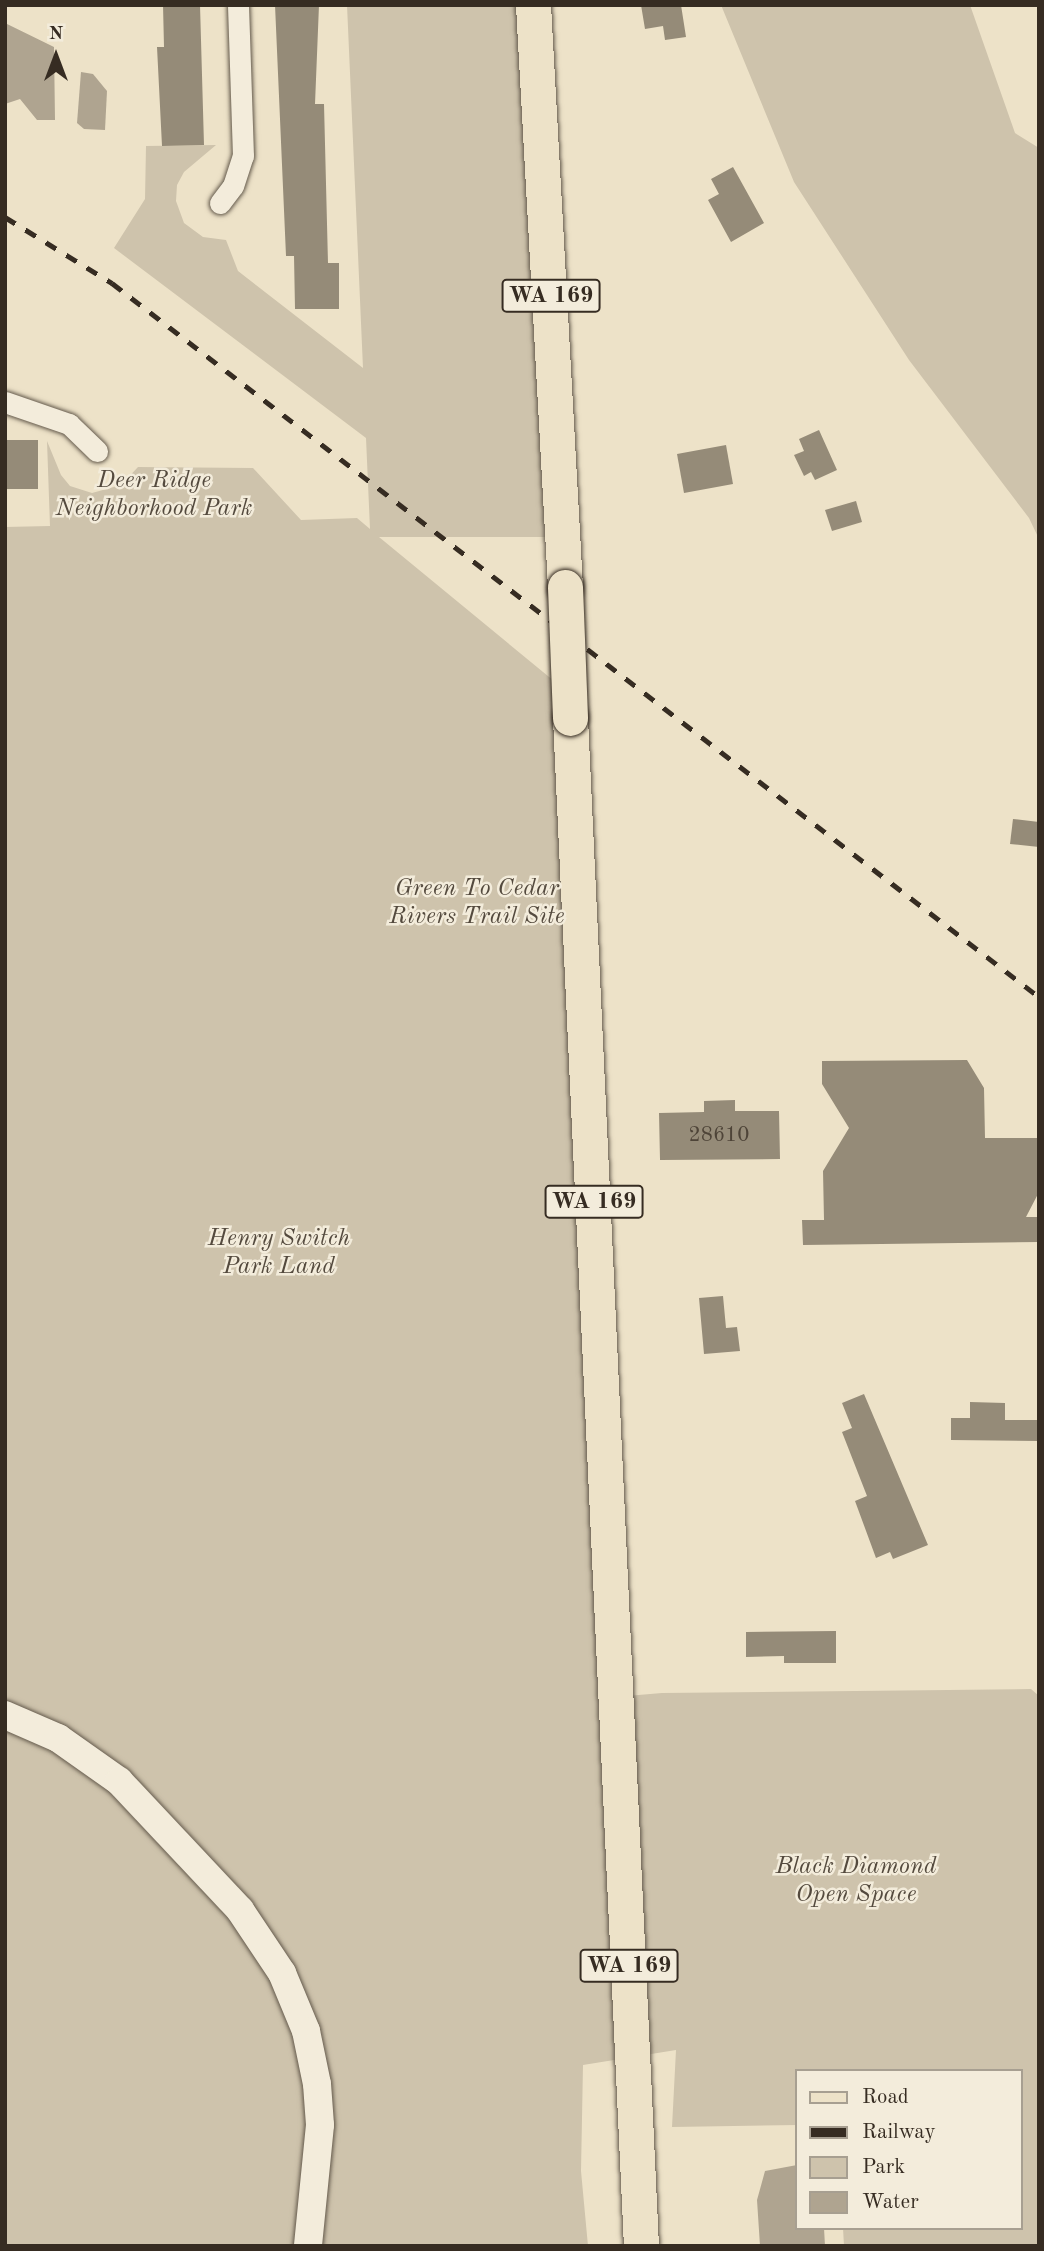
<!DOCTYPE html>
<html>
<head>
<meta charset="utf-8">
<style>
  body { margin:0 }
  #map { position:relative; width:1044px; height:2251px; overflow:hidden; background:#ede2c8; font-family:"Old Standard TT",serif }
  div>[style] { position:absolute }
  .green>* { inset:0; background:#cec3ac }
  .water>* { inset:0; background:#afa490 }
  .building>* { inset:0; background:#958b78 }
  .roads { filter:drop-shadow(0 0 2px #645a4c) drop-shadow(0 0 2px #645a4c) }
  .minor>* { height:21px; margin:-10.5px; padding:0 10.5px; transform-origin:10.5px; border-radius:10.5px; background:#f3ecdb }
  .tertiary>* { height:28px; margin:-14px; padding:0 14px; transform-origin:14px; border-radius:14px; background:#f3ecdb }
  .primary>* { height:35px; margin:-17.5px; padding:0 17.5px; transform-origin:17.5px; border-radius:17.5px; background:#ede2c8 }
  .rail>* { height:5px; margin-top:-2.5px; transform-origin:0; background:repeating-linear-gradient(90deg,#362c22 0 12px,transparent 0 24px) }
  .bridges { filter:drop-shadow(0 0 2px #362c22) drop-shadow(0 0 2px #362c22) }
  .primary-bridge>* { height:35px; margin:-17.5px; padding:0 17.5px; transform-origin:17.5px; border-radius:17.5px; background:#ede2c8 }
  span { translate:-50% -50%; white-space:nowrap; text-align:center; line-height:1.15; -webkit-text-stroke:5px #f3ecdb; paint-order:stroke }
  .number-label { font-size:21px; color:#4e4438 }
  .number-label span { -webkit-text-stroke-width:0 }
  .shield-label span { padding:2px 5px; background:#f3ecdb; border:2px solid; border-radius:5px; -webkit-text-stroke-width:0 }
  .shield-label { font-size:23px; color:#362c22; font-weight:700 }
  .park-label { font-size:24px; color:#544a3e; font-style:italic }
  .frame { position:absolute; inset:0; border:7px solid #362c22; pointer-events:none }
  .legend { position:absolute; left:795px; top:2069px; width:228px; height:161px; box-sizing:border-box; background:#f3ecdb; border:2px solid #a79f91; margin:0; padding:9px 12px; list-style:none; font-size:21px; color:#362c22 }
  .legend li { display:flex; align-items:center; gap:14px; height:35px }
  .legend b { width:35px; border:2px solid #a79f91 }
  .north { position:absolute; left:21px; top:21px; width:70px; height:70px; -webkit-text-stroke:5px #f3ecdb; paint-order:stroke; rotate:0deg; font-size:19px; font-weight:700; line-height:28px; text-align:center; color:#362c22 }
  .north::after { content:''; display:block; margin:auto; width:24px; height:32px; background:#362c22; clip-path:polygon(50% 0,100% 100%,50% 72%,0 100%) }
</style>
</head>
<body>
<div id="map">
  <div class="green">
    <div style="clip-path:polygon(347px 5px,523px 5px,547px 537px,379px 537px,554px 681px,603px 1698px,662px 1693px,1031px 1689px,1039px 1696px,1039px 2246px,844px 2246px,843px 2228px,1021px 2228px,1021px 2071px,797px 2071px,797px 2125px,672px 2127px,676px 2050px,583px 2065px,581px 2171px,588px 2246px,5px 2246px,5px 527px,50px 526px,47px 441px,61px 475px,70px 486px,92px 493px,121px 485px,138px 467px,253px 468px,301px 520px,357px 518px,370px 529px,366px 438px,114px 248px,145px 199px,146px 146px,216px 145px,184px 172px,177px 185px,176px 201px,184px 223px,203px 237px,226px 240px,238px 271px,363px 368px)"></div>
    <div style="clip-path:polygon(721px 5px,970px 5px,1015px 133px,1039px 148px,1039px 539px,1029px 518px,909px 360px,794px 182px)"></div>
  </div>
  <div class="water">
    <div style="clip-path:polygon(5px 23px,54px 47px,55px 120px,37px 120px,20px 99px,5px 104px)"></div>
    <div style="clip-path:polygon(81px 72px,93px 74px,107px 91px,105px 130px,84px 129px,77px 123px)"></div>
    <div style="clip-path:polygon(797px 2165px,797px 2228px,824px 2228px,825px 2246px,760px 2246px,757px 2200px,765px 2171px)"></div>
  </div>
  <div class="building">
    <div style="clip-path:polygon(163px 5px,200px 5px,204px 145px,162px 146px,157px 47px,164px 47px)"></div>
    <div style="clip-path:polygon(275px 5px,319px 5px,315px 104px,324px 104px,328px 263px,339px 263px,339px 309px,295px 309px,294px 256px,286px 256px)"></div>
    <div style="clip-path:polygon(641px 5px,681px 5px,686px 37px,665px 40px,663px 26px,645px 29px)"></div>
    <div style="clip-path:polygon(733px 167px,764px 223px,731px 242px,708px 200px,719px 194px,711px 179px)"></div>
    <div style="clip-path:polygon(819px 430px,837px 470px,815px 480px,811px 472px,804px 476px,794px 455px,804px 451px,799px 439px)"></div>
    <div style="clip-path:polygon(5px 440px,38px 440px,38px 489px,5px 489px)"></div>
    <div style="clip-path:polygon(726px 445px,733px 484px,684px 493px,677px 454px)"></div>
    <div style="clip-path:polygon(856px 501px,862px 522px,832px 531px,825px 510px)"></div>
    <div style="clip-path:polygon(1013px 819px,1039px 822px,1039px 847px,1010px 844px)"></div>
    <div style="clip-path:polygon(967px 1060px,984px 1088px,985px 1138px,1039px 1138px,1039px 1192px,1026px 1217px,1039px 1217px,1039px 1242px,803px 1245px,802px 1220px,824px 1220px,823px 1171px,849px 1128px,822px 1084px,822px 1061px)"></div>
    <div style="clip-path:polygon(735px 1100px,735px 1111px,779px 1111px,780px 1159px,660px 1160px,659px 1113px,704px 1112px,704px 1101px)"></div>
    <div style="clip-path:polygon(723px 1296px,726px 1328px,737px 1327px,740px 1351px,704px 1354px,699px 1298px)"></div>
    <div style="clip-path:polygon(864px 1394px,928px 1545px,893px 1559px,890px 1552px,876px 1558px,855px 1501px,867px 1496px,842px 1432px,852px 1428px,842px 1403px)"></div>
    <div style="clip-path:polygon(970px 1402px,1005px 1403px,1005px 1420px,1039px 1420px,1039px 1441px,951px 1440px,951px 1418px,970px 1418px)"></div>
    <div style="clip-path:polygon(836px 1631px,836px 1663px,784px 1663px,784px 1656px,746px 1657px,746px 1632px)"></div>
  </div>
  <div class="roads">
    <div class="minor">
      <div style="left:220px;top:203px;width:21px;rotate:-53deg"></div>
      <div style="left:233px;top:186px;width:32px;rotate:-72deg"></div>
      <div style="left:243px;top:156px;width:151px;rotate:-91.9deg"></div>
      <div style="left:5px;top:402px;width:68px;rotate:19deg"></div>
      <div style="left:69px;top:424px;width:39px;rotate:44deg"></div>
    </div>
    <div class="tertiary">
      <div style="left:5px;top:1715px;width:58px;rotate:23.5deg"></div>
      <div style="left:58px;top:1738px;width:75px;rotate:35.2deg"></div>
      <div style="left:119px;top:1781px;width:177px;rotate:46.8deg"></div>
      <div style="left:240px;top:1910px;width:76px;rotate:56.3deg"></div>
      <div style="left:282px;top:1973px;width:63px;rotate:67.5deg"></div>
      <div style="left:306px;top:2031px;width:54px;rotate:78.3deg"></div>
      <div style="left:317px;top:2084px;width:41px;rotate:85.8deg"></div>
      <div style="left:320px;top:2125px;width:122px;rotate:95.7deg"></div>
    </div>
    <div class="primary">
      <div style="left:533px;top:5px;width:583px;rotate:86.85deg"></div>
      <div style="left:570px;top:718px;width:1530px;rotate:87.34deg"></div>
    </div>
  </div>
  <div class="rail">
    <div style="left:5px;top:217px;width:126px;rotate:31.7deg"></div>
    <div style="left:112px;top:283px;width:1170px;rotate:37.6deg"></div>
  </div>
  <div class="bridges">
    <div class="primary-bridge">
      <div style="left:565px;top:587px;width:131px;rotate:87.8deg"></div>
    </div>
  </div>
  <div class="number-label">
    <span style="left:719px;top:1136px">28610</span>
  </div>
  <div class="shield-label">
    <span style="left:551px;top:296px">WA 169</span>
    <span style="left:594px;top:1202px">WA 169</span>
    <span style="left:629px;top:1966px">WA 169</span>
  </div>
  <div class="park-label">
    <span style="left:154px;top:496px">Deer Ridge<br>Neighborhood Park</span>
    <span style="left:477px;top:904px">Green To Cedar<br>Rivers Trail Site</span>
    <span style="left:279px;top:1254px">Henry Switch<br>Park Land</span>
    <span style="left:856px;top:1882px">Black Diamond<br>Open Space</span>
  </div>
  <div class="frame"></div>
  <ul class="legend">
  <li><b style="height:9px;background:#ede2c8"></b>Road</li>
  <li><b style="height:9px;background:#362c22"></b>Railway</li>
  <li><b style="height:19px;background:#cec3ac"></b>Park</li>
  <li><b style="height:19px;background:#afa490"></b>Water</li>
  </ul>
  <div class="north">N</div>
</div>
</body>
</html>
